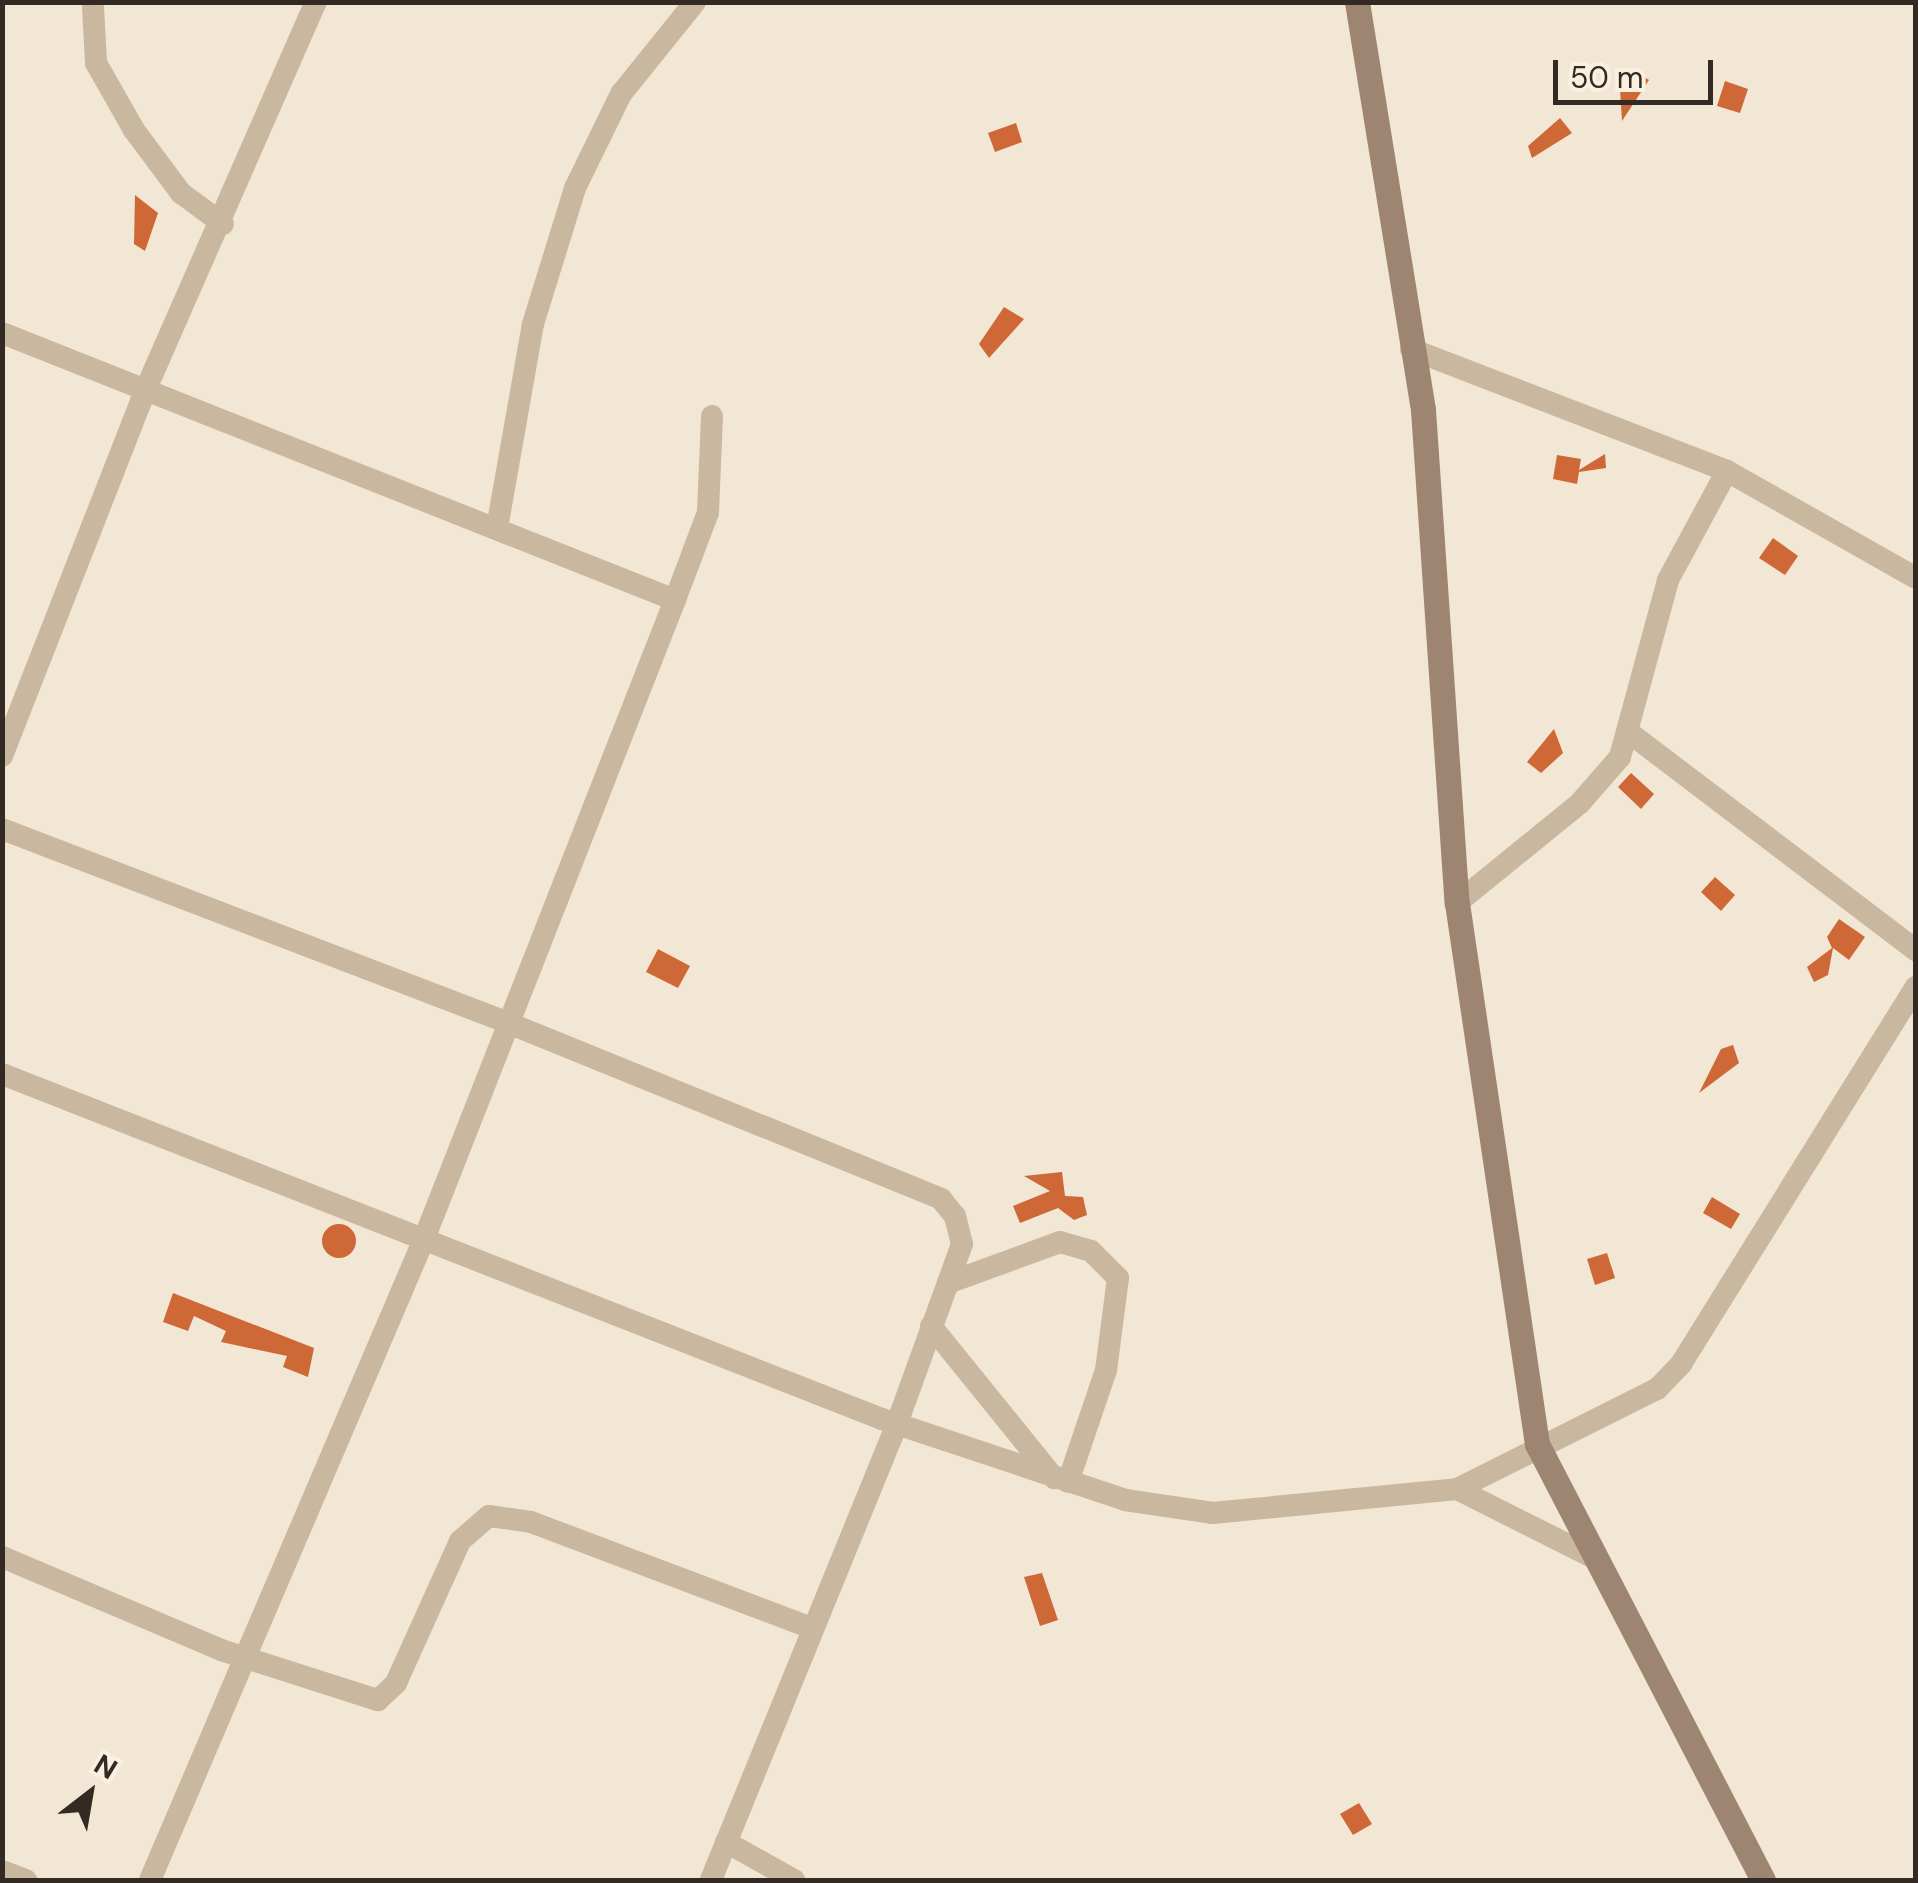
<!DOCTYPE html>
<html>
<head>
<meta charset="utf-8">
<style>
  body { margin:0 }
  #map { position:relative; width:1918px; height:1883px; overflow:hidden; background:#f2e6d4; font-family:"DM Sans",sans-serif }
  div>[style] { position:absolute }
  .building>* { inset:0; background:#ce6836 }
  .round { border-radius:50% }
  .street>* { height:22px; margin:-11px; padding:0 11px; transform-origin:11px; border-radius:11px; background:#cab7a0 }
  .secondary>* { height:25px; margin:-12.5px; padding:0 12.5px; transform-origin:12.5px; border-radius:12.5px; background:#9e8571 }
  span { translate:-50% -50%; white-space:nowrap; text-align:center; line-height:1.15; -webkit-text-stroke:8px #faf0e0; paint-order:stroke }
  .frame { position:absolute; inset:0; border:5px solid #332a24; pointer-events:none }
  .north { position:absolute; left:40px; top:1743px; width:100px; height:100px; -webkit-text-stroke:8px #faf0e0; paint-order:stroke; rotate:31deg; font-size:28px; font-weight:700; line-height:40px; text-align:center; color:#332a24 }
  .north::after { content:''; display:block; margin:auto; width:35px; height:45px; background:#332a24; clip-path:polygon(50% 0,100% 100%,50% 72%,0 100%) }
  .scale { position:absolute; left:1553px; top:60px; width:160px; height:45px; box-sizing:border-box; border:5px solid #332a24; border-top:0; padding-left:12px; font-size:30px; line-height:35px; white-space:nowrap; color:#332a24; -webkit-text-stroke:8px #faf0e0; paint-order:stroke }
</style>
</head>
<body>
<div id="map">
  <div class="building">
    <div style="clip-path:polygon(1633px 70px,1649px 80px,1622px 121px,1620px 89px)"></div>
    <div style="clip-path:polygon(1725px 81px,1748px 89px,1740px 113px,1717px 106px)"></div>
    <div style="clip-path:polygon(1560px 118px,1572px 133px,1532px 158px,1528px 146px)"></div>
    <div style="clip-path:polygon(1016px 123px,1022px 142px,995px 152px,988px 133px)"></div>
    <div style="clip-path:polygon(135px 195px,158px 213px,145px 251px,134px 244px)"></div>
    <div style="clip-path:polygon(1004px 307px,1024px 319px,989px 358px,979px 344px)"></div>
    <div style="clip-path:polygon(1605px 454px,1606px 468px,1579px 472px,1577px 484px,1553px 479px,1557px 455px,1581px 459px,1579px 470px)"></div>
    <div style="clip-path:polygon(1773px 538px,1798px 556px,1785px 575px,1759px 558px)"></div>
    <div style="clip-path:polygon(1554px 729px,1563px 753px,1541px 773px,1527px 762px)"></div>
    <div style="clip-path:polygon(1631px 773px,1654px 794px,1641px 809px,1618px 787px)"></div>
    <div style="clip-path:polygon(1715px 877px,1735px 895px,1721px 911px,1701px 892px)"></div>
    <div style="clip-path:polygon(1839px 919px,1865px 937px,1849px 960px,1833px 948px,1828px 975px,1814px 982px,1807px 967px,1832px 948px,1827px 937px)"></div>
    <div style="clip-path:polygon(658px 949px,690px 966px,678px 988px,646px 972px)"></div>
    <div style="clip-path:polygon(1733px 1045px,1739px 1063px,1699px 1093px,1721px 1049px)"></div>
    <div style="clip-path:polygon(1062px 1172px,1065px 1196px,1083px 1197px,1087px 1215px,1074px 1220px,1058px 1208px,1020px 1223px,1013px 1206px,1050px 1191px,1024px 1176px)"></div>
    <div style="clip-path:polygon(1712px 1197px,1740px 1214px,1731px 1229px,1703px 1213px)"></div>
    <div class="round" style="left:322px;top:1224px;width:34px;height:34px"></div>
    <div style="clip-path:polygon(1607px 1253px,1615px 1278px,1595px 1285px,1587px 1259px)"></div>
    <div style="clip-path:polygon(173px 1293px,314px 1348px,308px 1377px,283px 1367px,287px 1356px,221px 1342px,226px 1331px,194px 1316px,188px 1331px,163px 1322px)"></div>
    <div style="clip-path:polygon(1042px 1573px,1058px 1620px,1040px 1626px,1024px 1577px)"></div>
    <div style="clip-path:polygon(1359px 1803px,1372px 1824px,1353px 1835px,1340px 1814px)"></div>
  </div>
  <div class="street">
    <div style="left:93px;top:7px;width:56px;rotate:86.9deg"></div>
    <div style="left:96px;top:63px;width:77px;rotate:60.4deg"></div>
    <div style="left:134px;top:130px;width:79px;rotate:53.3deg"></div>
    <div style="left:181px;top:193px;width:52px;rotate:36.4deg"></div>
    <div style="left:2px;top:333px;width:724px;rotate:21.64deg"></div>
    <div style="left:675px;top:600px;width:687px;rotate:111.44deg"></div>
    <div style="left:424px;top:1239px;width:697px;rotate:113.14deg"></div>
    <div style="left:1411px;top:349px;width:339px;rotate:21.1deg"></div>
    <div style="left:1727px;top:471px;width:217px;rotate:29.5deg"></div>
    <div style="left:497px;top:528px;width:207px;rotate:-80deg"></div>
    <div style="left:533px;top:324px;width:142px;rotate:-72.8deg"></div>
    <div style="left:575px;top:188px;width:105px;rotate:-63.9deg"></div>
    <div style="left:621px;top:94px;width:118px;rotate:-51.2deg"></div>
    <div style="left:675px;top:600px;width:94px;rotate:-69.4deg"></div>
    <div style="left:708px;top:512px;width:96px;rotate:-87.6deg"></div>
    <div style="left:1631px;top:734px;width:358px;rotate:37.2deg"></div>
    <div style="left:2px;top:756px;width:392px;rotate:-68.6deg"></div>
    <div style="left:145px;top:391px;width:425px;rotate:-66.3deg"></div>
    <div style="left:2px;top:829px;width:540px;rotate:20.95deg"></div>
    <div style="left:506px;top:1022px;width:470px;rotate:22.1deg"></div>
    <div style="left:941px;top:1199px;width:22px;rotate:51deg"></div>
    <div style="left:955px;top:1216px;width:29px;rotate:76deg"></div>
    <div style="left:962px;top:1244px;width:191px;rotate:109.9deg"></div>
    <div style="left:897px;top:1424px;width:492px;rotate:112.2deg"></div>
    <div style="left:1457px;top:903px;width:159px;rotate:-39.1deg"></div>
    <div style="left:1580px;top:803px;width:61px;rotate:-49deg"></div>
    <div style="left:1620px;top:757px;width:183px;rotate:-74.8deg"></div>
    <div style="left:1668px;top:580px;width:124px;rotate:-61.6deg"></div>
    <div style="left:2px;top:1074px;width:945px;rotate:21.41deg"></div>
    <div style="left:882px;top:1419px;width:256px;rotate:18.4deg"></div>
    <div style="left:1125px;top:1500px;width:89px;rotate:8.4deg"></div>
    <div style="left:1213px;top:1513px;width:245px;rotate:-5.6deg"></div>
    <div style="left:1457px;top:1489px;width:224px;rotate:-26.6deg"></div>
    <div style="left:1657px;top:1389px;width:35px;rotate:-46deg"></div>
    <div style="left:1681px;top:1364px;width:444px;rotate:-58.1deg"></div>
    <div style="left:948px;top:1283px;width:119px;rotate:-20.1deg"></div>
    <div style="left:1060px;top:1242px;width:32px;rotate:16deg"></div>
    <div style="left:1091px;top:1251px;width:38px;rotate:45deg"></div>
    <div style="left:1118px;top:1278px;width:93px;rotate:97.4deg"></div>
    <div style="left:1106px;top:1370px;width:118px;rotate:108.7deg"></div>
    <div style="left:931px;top:1326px;width:196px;rotate:51deg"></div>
    <div style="left:1457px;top:1489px;width:149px;rotate:26.7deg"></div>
    <div style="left:2px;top:1557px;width:238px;rotate:23deg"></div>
    <div style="left:221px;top:1650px;width:165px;rotate:17.7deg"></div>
    <div style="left:378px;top:1700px;width:25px;rotate:-43deg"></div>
    <div style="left:396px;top:1683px;width:156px;rotate:-65.7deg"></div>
    <div style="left:460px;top:1541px;width:38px;rotate:-41deg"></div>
    <div style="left:489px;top:1516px;width:42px;rotate:8.1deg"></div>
    <div style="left:531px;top:1522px;width:300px;rotate:20.7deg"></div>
    <div style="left:726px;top:1842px;width:78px;rotate:29.2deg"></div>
    <div style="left:2px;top:1871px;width:26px;rotate:21deg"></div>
  </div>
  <div class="secondary">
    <div style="left:1357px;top:2px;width:413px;rotate:80.8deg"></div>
    <div style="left:1423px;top:410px;width:494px;rotate:86.1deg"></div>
    <div style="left:1457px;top:903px;width:547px;rotate:81.59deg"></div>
    <div style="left:1537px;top:1444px;width:491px;rotate:62.6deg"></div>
  </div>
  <div class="frame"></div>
  <div class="north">N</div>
  <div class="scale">50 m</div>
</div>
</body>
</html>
